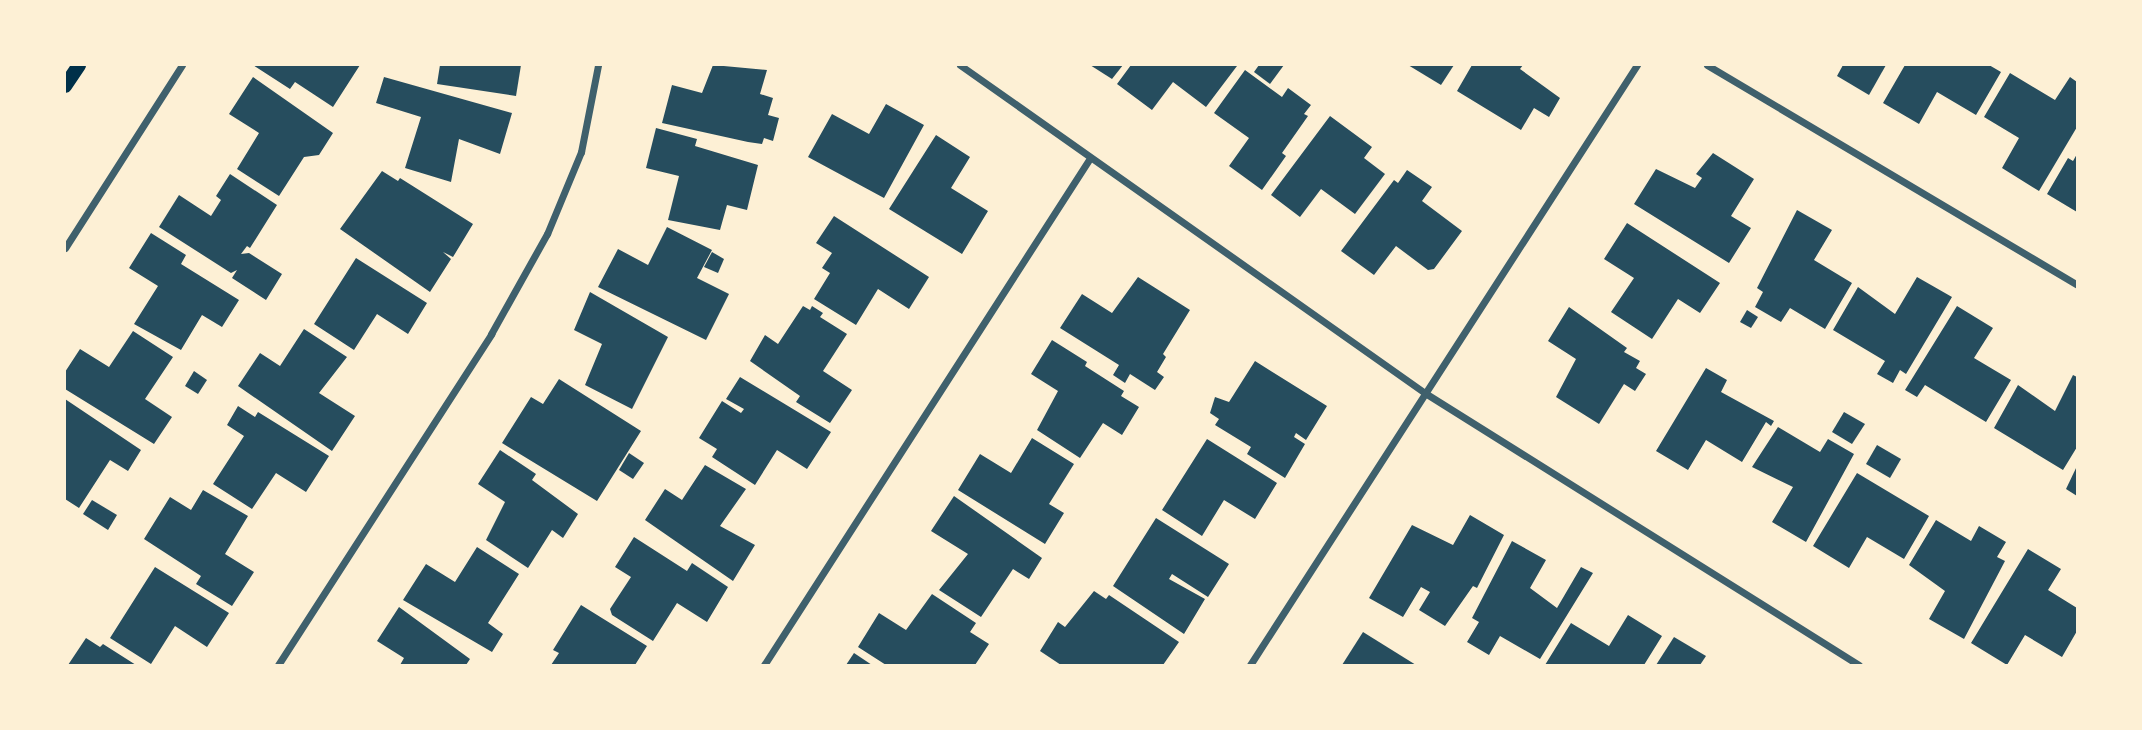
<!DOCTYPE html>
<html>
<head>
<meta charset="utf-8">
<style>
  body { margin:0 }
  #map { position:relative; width:2142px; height:730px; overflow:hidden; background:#fdf0d5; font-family:"PT Sans",sans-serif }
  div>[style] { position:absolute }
  .building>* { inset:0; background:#264d5e }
  .minor>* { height:7px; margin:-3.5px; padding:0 3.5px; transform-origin:3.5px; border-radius:3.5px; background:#3f606c }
  .secondary>* { height:14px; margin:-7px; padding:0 7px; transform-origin:7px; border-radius:7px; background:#003049 }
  span { translate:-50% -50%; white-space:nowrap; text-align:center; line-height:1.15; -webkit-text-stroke:6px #fdf0d5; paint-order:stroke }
  .frame { position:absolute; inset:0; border:66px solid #fdf0d5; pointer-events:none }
</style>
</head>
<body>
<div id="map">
  <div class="building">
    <div style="clip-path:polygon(253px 65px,360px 65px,333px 107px,295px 82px,290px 89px)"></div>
    <div style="clip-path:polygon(440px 65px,521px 65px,516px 96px,437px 84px)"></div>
    <div style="clip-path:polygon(713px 65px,767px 70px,760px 94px,773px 98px,768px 115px,779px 118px,773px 141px,764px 138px,762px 144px,748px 142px,662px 123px,672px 85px,702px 93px)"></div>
    <div style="clip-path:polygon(1090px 65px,1123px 65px,1112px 79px)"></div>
    <div style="clip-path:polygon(1131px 65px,1235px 65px,1237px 66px,1206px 107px,1173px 82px,1152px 110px,1117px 84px)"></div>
    <div style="clip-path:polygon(1259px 65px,1284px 65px,1270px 84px,1254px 72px)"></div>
    <div style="clip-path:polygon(1408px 65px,1454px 65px,1441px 85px)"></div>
    <div style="clip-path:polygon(1472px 65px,1523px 65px,1520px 69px,1560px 98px,1549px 117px,1534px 108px,1521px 130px,1457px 91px)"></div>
    <div style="clip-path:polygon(1843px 65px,1886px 65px,1869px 95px,1837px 76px)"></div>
    <div style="clip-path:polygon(1905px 65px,1989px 65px,2001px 72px,1976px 115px,1937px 92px,1919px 124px,1883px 103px)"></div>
    <div style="clip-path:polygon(1245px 70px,1282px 97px,1288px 88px,1311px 105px,1304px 114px,1308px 116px,1282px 153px,1286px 156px,1262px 190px,1229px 166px,1249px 138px,1214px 113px)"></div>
    <div style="clip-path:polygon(2010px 73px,2055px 100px,2070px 77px,2077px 82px,2077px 127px,2039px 191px,2002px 168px,2019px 138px,1984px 117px)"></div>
    <div style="clip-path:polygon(253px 77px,333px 133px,319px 155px,304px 157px,279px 196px,237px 169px,259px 133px,229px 114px)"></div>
    <div style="clip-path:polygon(384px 77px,512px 113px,500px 154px,459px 139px,451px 182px,405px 168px,421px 117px,376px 103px)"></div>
    <div style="clip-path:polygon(886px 104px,924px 125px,884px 198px,808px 157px,832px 114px,869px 134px)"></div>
    <div style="clip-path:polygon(1330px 116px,1372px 147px,1364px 158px,1385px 174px,1355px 214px,1321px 189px,1300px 217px,1271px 195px)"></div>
    <div style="clip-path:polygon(656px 128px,697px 139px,695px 146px,758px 165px,747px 210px,727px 205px,720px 230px,668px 220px,679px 176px,646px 168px)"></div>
    <div style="clip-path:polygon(936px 135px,970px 157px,951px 188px,988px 211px,962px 254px,889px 209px)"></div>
    <div style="clip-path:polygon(1713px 153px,1754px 179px,1731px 216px,1751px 228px,1729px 263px,1634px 204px,1656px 169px,1695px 188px,1702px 178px,1696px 174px)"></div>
    <div style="clip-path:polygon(2077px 154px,2077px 212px,2047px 194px,2068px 158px,2073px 161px)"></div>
    <div style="clip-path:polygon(1407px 170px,1432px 187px,1422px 201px,1462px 231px,1434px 269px,1428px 270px,1396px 246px,1374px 275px,1341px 251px,1394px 180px,1398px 183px)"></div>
    <div style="clip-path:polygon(382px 171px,398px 181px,400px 178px,473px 224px,453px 257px,443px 252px,451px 259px,430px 292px,340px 229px)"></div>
    <div style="clip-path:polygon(230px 174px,277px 205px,250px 248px,247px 246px,241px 254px,249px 253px,282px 274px,266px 300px,232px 278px,237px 270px,231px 273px,159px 227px,179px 195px,211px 216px,221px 200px,216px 196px)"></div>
    <div style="clip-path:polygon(1797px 210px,1832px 230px,1814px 260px,1852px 283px,1825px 329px,1790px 308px,1781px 322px,1755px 307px,1763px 292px,1757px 288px)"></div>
    <div style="clip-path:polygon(834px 216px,929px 277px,909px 309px,878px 289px,856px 325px,814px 299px,830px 273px,822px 268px,832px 253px,816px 243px)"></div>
    <div style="clip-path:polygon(1627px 223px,1720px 283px,1700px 313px,1678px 299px,1652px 339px,1611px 312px,1634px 278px,1604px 259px)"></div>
    <div style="clip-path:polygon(667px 227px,712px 250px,697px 278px,729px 294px,706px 340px,598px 287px,618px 249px,648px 265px)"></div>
    <div style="clip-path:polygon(151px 233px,186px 255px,181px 264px,239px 300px,222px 327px,202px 315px,181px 350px,134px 324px,158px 286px,129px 268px)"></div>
    <div style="clip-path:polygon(712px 252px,724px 259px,718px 273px,704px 267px)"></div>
    <div style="clip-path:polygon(356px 258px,427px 303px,408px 334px,377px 314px,354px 350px,314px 324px)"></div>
    <div style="clip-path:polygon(1138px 277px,1190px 310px,1163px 354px,1166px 357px,1157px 372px,1164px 377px,1155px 390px,1130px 374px,1125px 383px,1113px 375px,1119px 365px,1060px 328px,1082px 294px,1112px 313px)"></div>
    <div style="clip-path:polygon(1917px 277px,1952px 297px,1906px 374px,1900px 370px,1893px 383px,1877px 374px,1885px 361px,1833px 330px,1858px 287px,1895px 314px)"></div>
    <div style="clip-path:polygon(590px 292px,668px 337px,632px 409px,585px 385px,602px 344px,574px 330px)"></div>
    <div style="clip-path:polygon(803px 306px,810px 310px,812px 306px,823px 313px,820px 317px,847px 334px,823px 371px,852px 390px,830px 423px,796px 402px,800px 396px,750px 361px,765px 335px,778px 344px)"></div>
    <div style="clip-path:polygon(1957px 306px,1993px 328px,1974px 358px,2011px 380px,1986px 422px,1925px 385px,1917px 397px,1905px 390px)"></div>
    <div style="clip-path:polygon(1569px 307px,1627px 348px,1624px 352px,1640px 361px,1636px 368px,1646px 374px,1635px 391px,1624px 384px,1599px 424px,1556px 397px,1576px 359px,1548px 341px)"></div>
    <div style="clip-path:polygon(1747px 310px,1758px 317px,1751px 328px,1740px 322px)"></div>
    <div style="clip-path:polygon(304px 329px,347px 357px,319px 393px,355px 416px,332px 451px,238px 386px,260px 353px,280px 366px)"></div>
    <div style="clip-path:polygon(133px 331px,173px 357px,145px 399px,172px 417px,154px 444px,65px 389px,65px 372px,80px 349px,109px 367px)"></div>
    <div style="clip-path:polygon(1052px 340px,1087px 362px,1085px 366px,1124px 391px,1121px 396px,1139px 407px,1122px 435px,1103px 423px,1080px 458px,1037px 430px,1058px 391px,1031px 374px)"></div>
    <div style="clip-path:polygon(1255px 361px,1327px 406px,1306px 440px,1296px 433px,1294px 437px,1305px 444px,1285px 478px,1247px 454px,1251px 447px,1215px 425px,1219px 419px,1210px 413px,1215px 397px,1229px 402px)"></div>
    <div style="clip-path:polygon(1706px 368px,1727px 380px,1721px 392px,1774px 421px,1771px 426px,1766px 422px,1742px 462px,1706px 440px,1688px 470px,1656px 451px)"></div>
    <div style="clip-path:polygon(194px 371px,207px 380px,198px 394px,185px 386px)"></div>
    <div style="clip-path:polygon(2073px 375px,2077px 377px,2077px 447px,2063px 470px,1994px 428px,2018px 385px,2055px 411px)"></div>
    <div style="clip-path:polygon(740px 377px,831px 432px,807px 469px,777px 450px,755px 485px,712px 457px,717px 449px,699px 438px,722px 401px,741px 413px,744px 409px,726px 399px)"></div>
    <div style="clip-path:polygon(559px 379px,641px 431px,597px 501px,502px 443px,531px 397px,543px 404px)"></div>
    <div style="clip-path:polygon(65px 399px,141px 450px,128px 471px,110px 460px,79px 508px,65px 499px)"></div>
    <div style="clip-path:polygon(238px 406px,255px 417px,258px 412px,329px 456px,306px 492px,276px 473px,252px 509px,213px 484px,244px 436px,227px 425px)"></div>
    <div style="clip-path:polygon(1844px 412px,1865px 424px,1852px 444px,1832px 432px)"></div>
    <div style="clip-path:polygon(1778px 427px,1820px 452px,1828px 439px,1854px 454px,1806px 542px,1772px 522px,1793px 487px,1752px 467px)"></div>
    <div style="clip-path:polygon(1032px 438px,1074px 464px,1049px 504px,1064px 513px,1045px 544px,958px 490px,980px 454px,1011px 473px)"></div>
    <div style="clip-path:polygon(1207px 439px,1277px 483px,1255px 519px,1224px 500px,1202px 536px,1162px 510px)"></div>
    <div style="clip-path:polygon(1877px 445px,1901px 459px,1890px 478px,1866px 464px)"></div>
    <div style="clip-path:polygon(500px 450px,536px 474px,532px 480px,578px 514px,563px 538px,552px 530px,528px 568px,486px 540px,505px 502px,478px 484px)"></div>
    <div style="clip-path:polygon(629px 453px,644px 463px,633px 479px,619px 470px)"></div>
    <div style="clip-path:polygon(705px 465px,746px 489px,720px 526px,755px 545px,733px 581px,645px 520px,665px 489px,682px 500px)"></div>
    <div style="clip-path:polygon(2077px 466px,2077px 496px,2066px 489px)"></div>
    <div style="clip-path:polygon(1857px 473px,1929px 516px,1904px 559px,1867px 537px,1849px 568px,1813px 546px)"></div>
    <div style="clip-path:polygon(203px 490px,248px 516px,225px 554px,254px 572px,232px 606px,196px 584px,201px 576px,144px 539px,170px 497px,191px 510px)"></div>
    <div style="clip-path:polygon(954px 496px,1042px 558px,1029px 579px,1013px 569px,981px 617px,939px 590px,968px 554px,931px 531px)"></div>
    <div style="clip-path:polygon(92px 500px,117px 515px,108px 530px,83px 514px)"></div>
    <div style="clip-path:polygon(1470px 515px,1504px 535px,1477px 588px,1473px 586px,1445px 626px,1419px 610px,1430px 592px,1421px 587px,1403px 617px,1369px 598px,1412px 525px,1453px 545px)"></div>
    <div style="clip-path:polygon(1156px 518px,1229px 564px,1208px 597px,1172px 574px,1169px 579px,1205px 599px,1184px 634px,1113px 586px)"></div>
    <div style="clip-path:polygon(1936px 520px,1971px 541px,1979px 526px,2006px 542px,1997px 557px,2005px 561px,1964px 639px,1929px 619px,1945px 591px,1909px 565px)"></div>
    <div style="clip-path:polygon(634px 537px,687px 571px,692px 563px,728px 587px,707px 622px,677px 603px,653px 641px,612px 615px,610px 609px,631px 577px,615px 567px)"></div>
    <div style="clip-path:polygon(1512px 541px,1546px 560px,1530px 588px,1557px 608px,1581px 567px,1593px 573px,1540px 659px,1500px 636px,1489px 655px,1467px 642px,1479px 622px,1472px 618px)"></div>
    <div style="clip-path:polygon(477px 547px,519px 574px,488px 623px,503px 634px,492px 652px,403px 600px,426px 564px,455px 582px)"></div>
    <div style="clip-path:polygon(2028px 549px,2061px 569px,2048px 590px,2077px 608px,2077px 631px,2062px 657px,2025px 635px,2007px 665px,1971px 643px)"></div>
    <div style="clip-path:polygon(155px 567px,229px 613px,207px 647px,175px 626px,151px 664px,110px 638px)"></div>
    <div style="clip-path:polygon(1094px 591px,1106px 599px,1109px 595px,1179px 642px,1163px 665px,1061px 665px,1040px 651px,1058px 622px,1065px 627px)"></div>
    <div style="clip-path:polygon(932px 594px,976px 623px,970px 632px,989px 644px,975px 665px,886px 665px,858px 647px,879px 613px,906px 630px)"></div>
    <div style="clip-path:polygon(581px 605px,647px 646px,635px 665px,551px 665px,559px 653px,553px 650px)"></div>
    <div style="clip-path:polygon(399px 607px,470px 659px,466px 665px,400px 665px,404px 658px,377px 641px)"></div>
    <div style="clip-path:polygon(1628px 615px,1662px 636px,1644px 665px,1545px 665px,1571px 623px,1609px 646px)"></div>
    <div style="clip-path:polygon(1363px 632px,1416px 665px,1342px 665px)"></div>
    <div style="clip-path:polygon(1674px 637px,1706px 656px,1700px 665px,1656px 665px)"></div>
    <div style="clip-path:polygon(86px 638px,100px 647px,103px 644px,136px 665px,68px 665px)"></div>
    <div style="clip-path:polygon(854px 653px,872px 665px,846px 665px)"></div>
  </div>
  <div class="minor">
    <div style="left:960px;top:65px;width:569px;rotate:35.2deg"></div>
    <div style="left:1425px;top:393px;width:512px;rotate:32.08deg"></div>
    <div style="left:1707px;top:65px;width:430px;rotate:30.7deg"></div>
    <div style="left:65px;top:248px;width:217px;rotate:-57.4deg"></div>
    <div style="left:278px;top:665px;width:394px;rotate:-57.2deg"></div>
    <div style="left:491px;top:334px;width:115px;rotate:-60.8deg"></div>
    <div style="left:547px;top:234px;width:89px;rotate:-67.5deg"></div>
    <div style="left:581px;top:152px;width:89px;rotate:-78.9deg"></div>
    <div style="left:764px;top:665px;width:603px;rotate:-57.26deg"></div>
    <div style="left:1250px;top:665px;width:714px;rotate:-57.18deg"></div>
  </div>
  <div class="secondary">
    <div style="left:65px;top:86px;width:25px;rotate:-56deg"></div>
  </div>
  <div class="frame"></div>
</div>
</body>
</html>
